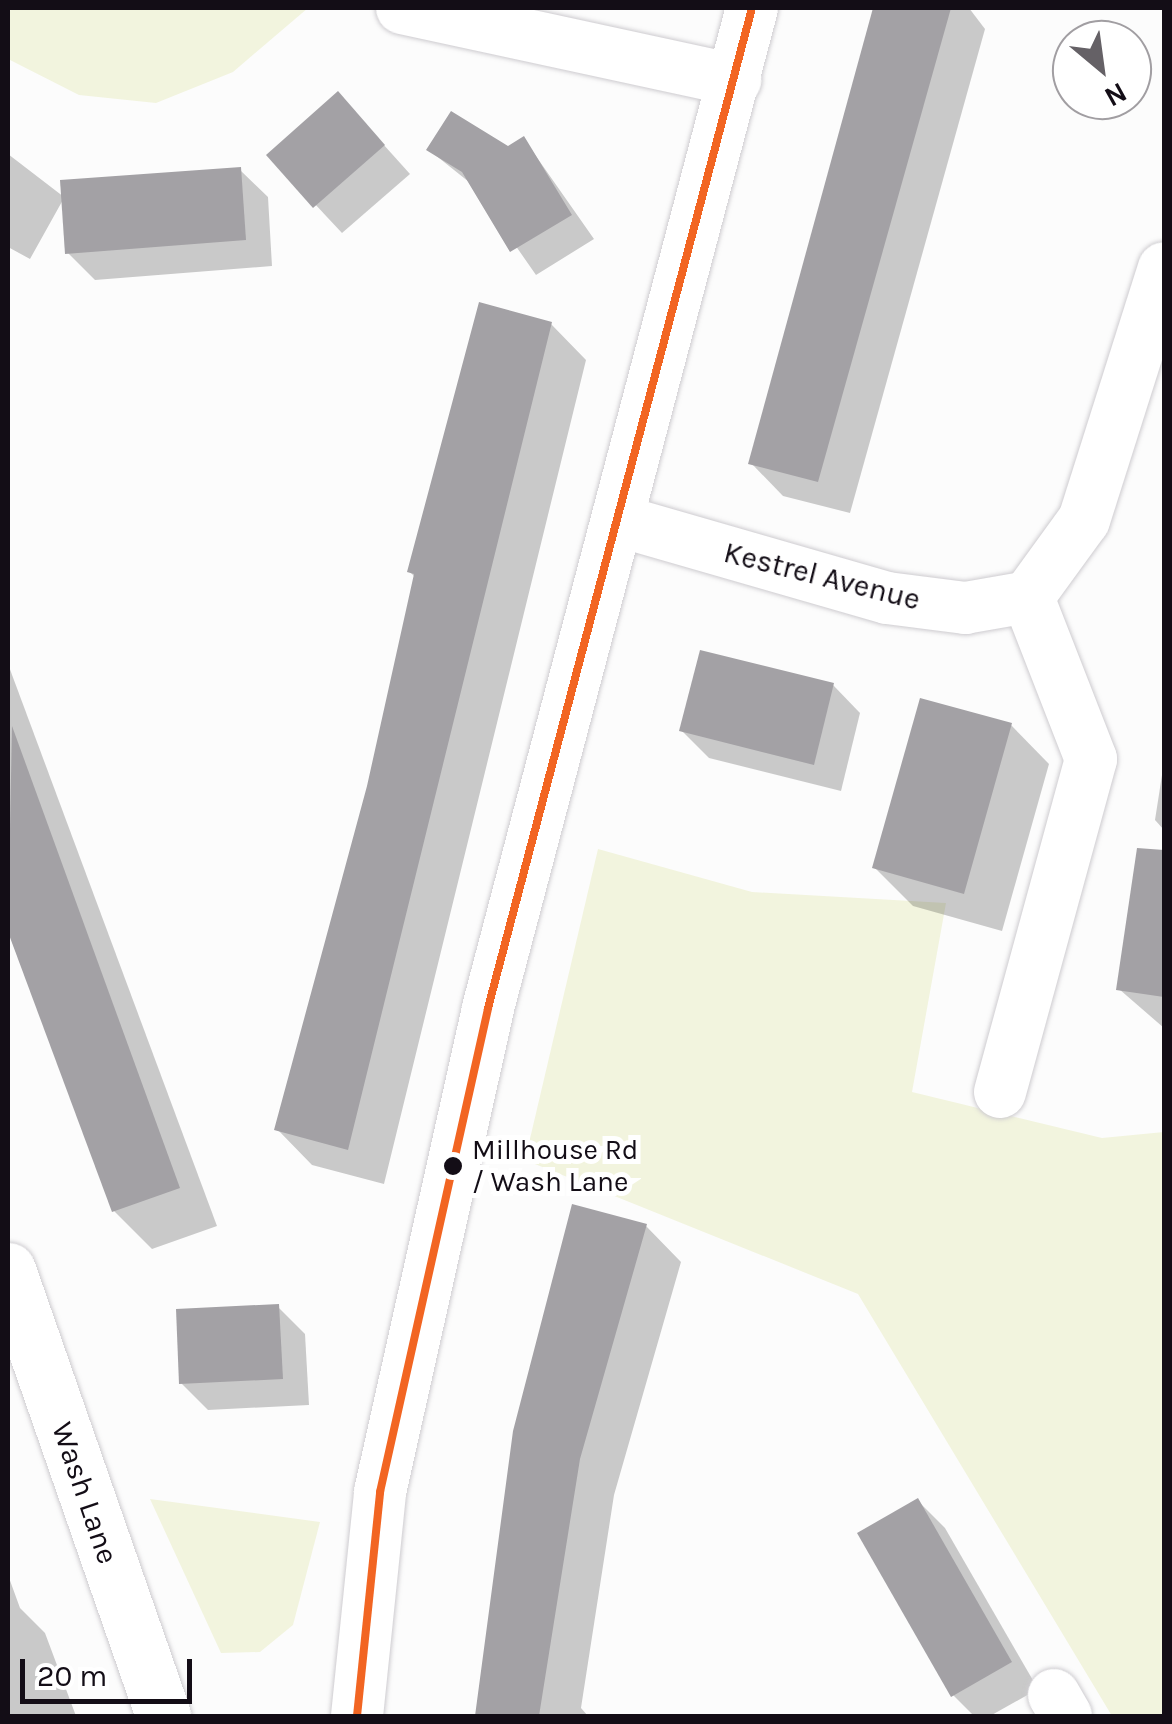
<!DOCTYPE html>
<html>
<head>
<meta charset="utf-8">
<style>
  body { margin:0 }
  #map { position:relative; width:1172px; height:1724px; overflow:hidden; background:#fcfcfc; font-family:Karla,sans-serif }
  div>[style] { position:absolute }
  .green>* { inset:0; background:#f2f4de }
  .shadow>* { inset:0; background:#0003 }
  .building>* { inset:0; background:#a3a1a5 }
  .roads { filter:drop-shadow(0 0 2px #ceccd0) drop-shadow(0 0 2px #ceccd0) }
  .minor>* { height:52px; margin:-26px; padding:0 26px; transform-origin:26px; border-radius:26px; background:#fff }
  .tertiary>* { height:55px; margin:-27.5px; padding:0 27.5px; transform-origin:27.5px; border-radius:27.5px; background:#fff }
  .bus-1>* { height:8px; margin:-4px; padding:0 4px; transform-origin:4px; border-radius:4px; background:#f26522 }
  .dots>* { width:28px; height:28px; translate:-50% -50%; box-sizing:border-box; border:5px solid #fff; border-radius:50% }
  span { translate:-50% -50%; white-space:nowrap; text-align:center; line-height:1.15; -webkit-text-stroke:10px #fff; paint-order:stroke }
  .bus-label { font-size:28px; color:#130d16 }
  .left { translate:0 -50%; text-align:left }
  .street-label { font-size:30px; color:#130d16 }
  .frame { position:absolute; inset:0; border:10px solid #130d16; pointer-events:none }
  .north { position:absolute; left:1052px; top:20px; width:100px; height:100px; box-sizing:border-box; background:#fff; border:2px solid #a19ea2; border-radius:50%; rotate:151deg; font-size:28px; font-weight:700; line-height:40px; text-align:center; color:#130d16 }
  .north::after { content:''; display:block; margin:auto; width:35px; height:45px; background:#656166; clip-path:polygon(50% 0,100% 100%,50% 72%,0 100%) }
  .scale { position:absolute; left:20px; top:1659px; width:172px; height:45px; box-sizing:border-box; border:5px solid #130d16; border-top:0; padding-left:12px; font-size:30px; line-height:35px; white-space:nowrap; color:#130d16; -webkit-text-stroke:8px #fff; paint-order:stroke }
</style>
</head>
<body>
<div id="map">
  <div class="green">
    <div style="clip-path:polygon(17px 8px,308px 8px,233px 72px,156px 103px,79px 95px,10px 60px,8px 11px)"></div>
    <div style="clip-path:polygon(598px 849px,752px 892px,946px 903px,912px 1092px,1102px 1138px,1164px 1132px,1164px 1716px,1112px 1716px,858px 1294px,525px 1160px)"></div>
    <div style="clip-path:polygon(150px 1499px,320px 1522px,293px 1625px,260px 1652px,221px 1653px)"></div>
  </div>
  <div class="shadow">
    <div style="clip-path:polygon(875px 8px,969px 8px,985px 29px,850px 513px,783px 496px,751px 463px)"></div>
    <div style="clip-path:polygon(338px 94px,410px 174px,342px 233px,269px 155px)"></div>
    <div style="clip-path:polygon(524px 139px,594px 239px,536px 275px,474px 186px,429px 150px,508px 149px)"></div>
    <div style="clip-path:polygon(8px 154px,64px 197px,240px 170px,268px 197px,272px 266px,95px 280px,68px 253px,64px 198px,30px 259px,8px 247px)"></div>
    <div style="clip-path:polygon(551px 324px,586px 360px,384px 1184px,312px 1165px,277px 1129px,369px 787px,416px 578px,410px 572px)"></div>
    <div style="clip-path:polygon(8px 664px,217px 1226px,152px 1249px,114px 1211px,8px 931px)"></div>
    <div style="clip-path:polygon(833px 685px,860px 713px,841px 791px,709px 758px,681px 730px)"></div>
    <div style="clip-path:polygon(1011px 725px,1049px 764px,1002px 931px,913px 906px,875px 868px)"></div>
    <div style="clip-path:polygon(1164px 762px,1164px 830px,1155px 820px)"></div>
    <div style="clip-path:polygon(1128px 930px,1164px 935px,1164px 1028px,1119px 989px)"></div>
    <div style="clip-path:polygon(646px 1226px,681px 1262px,614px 1495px,581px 1708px,588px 1716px,478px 1716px,516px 1431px)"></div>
    <div style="clip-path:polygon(278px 1307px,305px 1334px,309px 1405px,208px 1410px,181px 1383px)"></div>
    <div style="clip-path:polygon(918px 1501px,945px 1528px,1038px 1689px,990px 1716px,974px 1716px,953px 1695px)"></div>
    <div style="clip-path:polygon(8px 1575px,20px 1608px,45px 1633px,76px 1716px,8px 1716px)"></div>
  </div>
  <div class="building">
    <div style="clip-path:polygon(873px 8px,951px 8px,818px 482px,748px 464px)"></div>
    <div style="clip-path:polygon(338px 91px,385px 145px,313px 208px,266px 155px)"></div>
    <div style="clip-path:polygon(451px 111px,508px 146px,524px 136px,572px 215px,510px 252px,462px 172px,426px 150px)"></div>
    <div style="clip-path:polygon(241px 167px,246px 240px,65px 254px,60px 180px)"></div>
    <div style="clip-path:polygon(479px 302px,552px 322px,348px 1150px,274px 1130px,367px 786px,414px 574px,407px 572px)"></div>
    <div style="clip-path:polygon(700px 650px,834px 683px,814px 765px,679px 731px)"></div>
    <div style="clip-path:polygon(920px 698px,1012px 723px,964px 894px,872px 868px)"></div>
    <div style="clip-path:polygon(12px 726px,180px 1188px,112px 1212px,8px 932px)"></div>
    <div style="clip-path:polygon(1137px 848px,1164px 850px,1164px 997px,1116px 990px)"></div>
    <div style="clip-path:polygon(572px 1204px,647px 1224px,580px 1459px,539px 1716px,475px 1716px,513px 1431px)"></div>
    <div style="clip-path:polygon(279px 1304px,283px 1379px,179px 1384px,176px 1309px)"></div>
    <div style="clip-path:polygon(918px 1498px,1012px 1662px,951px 1697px,857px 1533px)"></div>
  </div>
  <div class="roads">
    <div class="minor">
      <div style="left:402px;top:8px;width:341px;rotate:12.2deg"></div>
      <div style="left:620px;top:521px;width:278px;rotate:16.1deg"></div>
      <div style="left:887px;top:598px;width:79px;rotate:7.3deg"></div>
      <div style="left:965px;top:608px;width:64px;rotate:-9.9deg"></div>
      <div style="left:1028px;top:597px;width:95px;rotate:-54deg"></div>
      <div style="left:1084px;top:520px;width:264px;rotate:-72.4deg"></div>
      <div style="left:1000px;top:1092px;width:345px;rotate:-74.7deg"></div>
      <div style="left:1091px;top:759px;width:174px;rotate:-111.3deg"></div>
      <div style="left:1054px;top:1695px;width:24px;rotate:60deg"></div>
      <div style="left:357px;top:1716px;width:225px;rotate:-84.1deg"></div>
      <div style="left:380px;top:1492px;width:496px;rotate:-77.4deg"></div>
      <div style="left:488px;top:1008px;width:1034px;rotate:-75.21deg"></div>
    </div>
    <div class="tertiary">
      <div style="left:8px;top:1270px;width:472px;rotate:70.8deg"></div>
    </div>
  </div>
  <div class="bus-1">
    <div style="left:357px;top:1716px;width:225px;rotate:-84.1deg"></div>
    <div style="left:380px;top:1492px;width:496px;rotate:-77.4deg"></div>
    <div style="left:488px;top:1008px;width:1034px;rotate:-75.21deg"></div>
  </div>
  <div class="dots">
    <div style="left:453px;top:1166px;background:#130d16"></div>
  </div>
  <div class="bus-label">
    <span class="left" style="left:472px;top:1166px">Millhouse Rd<br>/ Wash Lane</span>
  </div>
  <div class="street-label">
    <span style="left:822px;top:576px;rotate:14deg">Kestrel Avenue</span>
    <span style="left:85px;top:1493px;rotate:71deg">Wash Lane</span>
  </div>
  <div class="frame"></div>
  <div class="north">N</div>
  <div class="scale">20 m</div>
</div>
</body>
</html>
